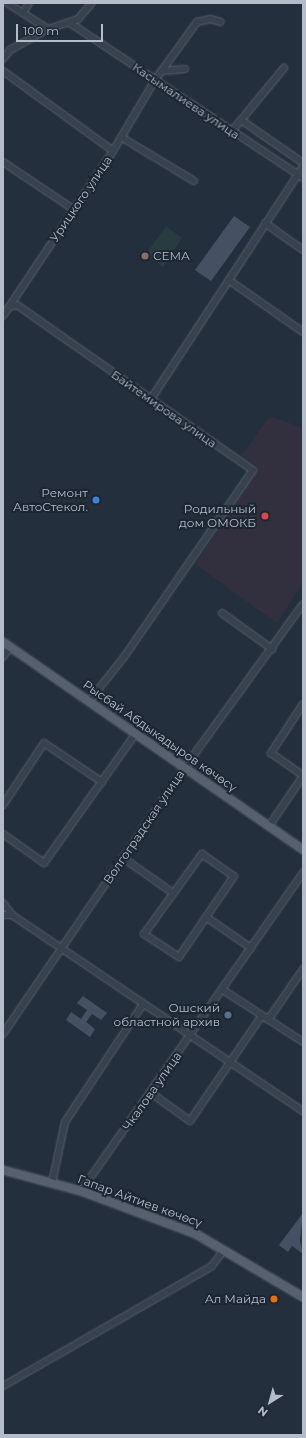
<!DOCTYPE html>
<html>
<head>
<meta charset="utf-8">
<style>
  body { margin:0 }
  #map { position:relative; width:306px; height:1438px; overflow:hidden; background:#242f3e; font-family:Montserrat,sans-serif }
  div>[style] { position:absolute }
  .medical>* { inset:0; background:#32303f }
  .green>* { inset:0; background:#263c3f }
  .building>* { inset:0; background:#455162 }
  .roads { filter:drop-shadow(0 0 1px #565f6c) drop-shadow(0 0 1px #565f6c) }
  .minor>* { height:6px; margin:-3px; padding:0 3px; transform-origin:3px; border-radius:3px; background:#38414e }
  .major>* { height:8px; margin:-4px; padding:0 4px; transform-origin:4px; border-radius:4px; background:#56606e }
  .dots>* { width:11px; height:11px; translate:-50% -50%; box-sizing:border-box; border:2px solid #1d2633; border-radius:50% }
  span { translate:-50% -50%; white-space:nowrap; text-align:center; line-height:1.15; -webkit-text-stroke:4px #1d2633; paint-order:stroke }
  .street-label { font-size:12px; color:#b4bcc9 }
  .poi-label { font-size:12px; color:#b4bcc9 }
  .left { translate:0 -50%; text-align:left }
  .right { translate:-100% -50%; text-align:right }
  .frame { position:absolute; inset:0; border:4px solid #b4bcc9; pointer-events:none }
  .north { position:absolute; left:250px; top:1382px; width:40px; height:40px; -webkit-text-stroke:3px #1d2633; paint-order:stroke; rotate:217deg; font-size:11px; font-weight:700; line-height:16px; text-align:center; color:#b4bcc9 }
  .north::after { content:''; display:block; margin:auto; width:14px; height:18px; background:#b4bcc9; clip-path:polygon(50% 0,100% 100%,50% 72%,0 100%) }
  .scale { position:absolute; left:16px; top:24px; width:87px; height:18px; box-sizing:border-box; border:2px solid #b4bcc9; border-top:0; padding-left:5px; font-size:12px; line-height:14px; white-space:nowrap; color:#b4bcc9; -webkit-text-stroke:3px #1d2633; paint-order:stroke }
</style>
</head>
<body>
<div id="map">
  <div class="medical">
    <div style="clip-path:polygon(270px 416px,303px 428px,303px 582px,277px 623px,195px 564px,258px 468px,241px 456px)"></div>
  </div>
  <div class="green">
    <div style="clip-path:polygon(166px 226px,182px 238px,163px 267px,146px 254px)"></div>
  </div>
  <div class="building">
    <div style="clip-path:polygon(234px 216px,250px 227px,211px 281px,195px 270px)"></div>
    <div style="clip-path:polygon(83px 996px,107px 1013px,101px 1020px,92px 1014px,86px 1022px,95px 1029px,90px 1037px,66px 1020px,71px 1012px,81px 1019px,87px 1010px,77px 1003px)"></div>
    <div style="clip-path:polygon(303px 1213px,300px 1241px,303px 1254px,292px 1246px,288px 1252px,279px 1245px)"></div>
  </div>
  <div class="roads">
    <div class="minor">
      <div style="left:7px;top:3px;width:49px;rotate:32.4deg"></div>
      <div style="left:23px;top:13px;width:12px;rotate:-59deg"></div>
      <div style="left:70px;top:23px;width:280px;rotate:33.6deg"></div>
      <div style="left:3px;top:59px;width:11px;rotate:-52deg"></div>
      <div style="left:10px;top:50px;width:43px;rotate:-28.9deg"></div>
      <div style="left:48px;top:29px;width:32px;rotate:-18deg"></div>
      <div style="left:78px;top:19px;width:21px;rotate:-49deg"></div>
      <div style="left:3px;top:71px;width:136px;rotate:36deg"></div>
      <div style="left:162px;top:71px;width:23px;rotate:-5deg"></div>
      <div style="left:241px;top:120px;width:75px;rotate:34.7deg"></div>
      <div style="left:232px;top:131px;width:82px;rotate:-50.5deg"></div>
      <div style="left:121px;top:137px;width:85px;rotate:31.1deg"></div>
      <div style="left:3px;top:162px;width:84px;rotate:33.9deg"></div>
      <div style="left:265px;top:223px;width:47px;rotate:35.4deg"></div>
      <div style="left:230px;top:281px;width:89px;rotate:34.9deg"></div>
      <div style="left:9px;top:307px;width:8px;rotate:-14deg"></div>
      <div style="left:17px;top:305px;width:288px;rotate:35deg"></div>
      <div style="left:253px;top:470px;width:227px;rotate:124.6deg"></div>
      <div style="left:124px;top:657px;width:56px;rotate:128.5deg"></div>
      <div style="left:3px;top:316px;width:198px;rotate:-56.3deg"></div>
      <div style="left:113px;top:151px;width:82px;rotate:-59.4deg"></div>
      <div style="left:155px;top:80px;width:72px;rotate:-54.1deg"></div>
      <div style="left:197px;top:22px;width:13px;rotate:-13deg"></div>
      <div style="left:210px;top:19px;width:11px;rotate:15deg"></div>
      <div style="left:151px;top:399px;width:277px;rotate:-56.8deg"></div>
      <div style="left:222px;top:613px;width:62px;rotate:35.8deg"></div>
      <div style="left:3px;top:657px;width:12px;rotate:-55deg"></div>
      <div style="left:303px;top:704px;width:59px;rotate:123.1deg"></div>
      <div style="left:271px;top:753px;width:39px;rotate:35deg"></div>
      <div style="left:3px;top:805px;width:74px;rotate:-56.5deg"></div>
      <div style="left:44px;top:743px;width:70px;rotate:33.9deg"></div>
      <div style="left:269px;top:826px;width:60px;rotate:-55.8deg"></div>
      <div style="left:3px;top:834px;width:50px;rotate:35.3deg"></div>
      <div style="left:44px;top:863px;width:159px;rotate:-54.7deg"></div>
      <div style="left:202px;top:854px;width:39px;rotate:35deg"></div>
      <div style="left:234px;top:876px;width:98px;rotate:124.2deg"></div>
      <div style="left:179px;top:957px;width:42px;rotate:-146.7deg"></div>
      <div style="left:144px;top:934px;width:99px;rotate:-54.1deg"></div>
      <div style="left:123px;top:858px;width:61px;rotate:35deg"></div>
      <div style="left:3px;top:903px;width:15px;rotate:53deg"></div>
      <div style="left:12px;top:915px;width:351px;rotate:34deg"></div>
      <div style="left:3px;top:915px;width:9px"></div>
      <div style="left:206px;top:917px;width:55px;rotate:34.6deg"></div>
      <div style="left:223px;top:990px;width:95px;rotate:33deg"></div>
      <div style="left:268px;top:1020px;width:62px;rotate:-55.5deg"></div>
      <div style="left:3px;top:1034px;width:323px;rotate:-55.7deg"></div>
      <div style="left:185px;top:767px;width:201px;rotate:-54.1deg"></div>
      <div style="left:151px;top:1093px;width:48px;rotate:35.7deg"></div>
      <div style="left:190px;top:1121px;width:126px;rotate:-55.7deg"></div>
      <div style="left:52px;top:1183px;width:62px;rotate:-78deg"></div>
      <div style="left:65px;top:1122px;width:141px;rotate:-56.5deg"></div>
      <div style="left:81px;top:1191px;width:388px;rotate:-55.1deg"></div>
      <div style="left:3px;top:1386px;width:240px;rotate:-29.8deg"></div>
      <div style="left:211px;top:1267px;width:21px;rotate:-53deg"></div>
    </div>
    <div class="major">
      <div style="left:3px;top:642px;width:365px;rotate:34.7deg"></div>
      <div style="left:3px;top:1170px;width:81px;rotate:15.1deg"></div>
      <div style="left:81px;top:1191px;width:123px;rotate:20.5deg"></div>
      <div style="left:196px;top:1234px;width:124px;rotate:30.5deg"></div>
    </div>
  </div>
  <div class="dots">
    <div style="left:145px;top:256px;background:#8d6e63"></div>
    <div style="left:96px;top:500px;background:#3f7fe0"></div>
    <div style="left:265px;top:516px;background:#e0444e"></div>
    <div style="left:228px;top:1015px;background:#5c6f8a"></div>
    <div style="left:274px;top:1299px;background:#e8710a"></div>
  </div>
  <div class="street-label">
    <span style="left:186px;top:101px;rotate:34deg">Касымалиева улица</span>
    <span style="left:81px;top:199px;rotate:-56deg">Урицкого улица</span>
    <span style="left:164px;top:409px;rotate:35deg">Байтемирова улица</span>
    <span style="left:160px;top:736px;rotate:35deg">Рысбай Абдыкадыров көчөсү</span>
    <span style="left:144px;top:827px;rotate:-56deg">Волгоградская улица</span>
    <span style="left:152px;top:1091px;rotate:-55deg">Чкалова улица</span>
    <span style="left:140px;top:1201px;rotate:20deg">Гапар Айтиев көчөсү</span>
  </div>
  <div class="poi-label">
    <span class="left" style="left:153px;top:256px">СЕМА</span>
    <span class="right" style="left:88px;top:500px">Ремонт<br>АвтоСтекол.</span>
    <span class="right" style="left:256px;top:516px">Родильный<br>дом ОМОКБ</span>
    <span class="right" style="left:220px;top:1015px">Ошский<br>областной архив</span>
    <span class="right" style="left:266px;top:1299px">Ал Майда</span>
  </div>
  <div class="frame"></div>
  <div class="north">N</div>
  <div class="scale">100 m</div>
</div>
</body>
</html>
